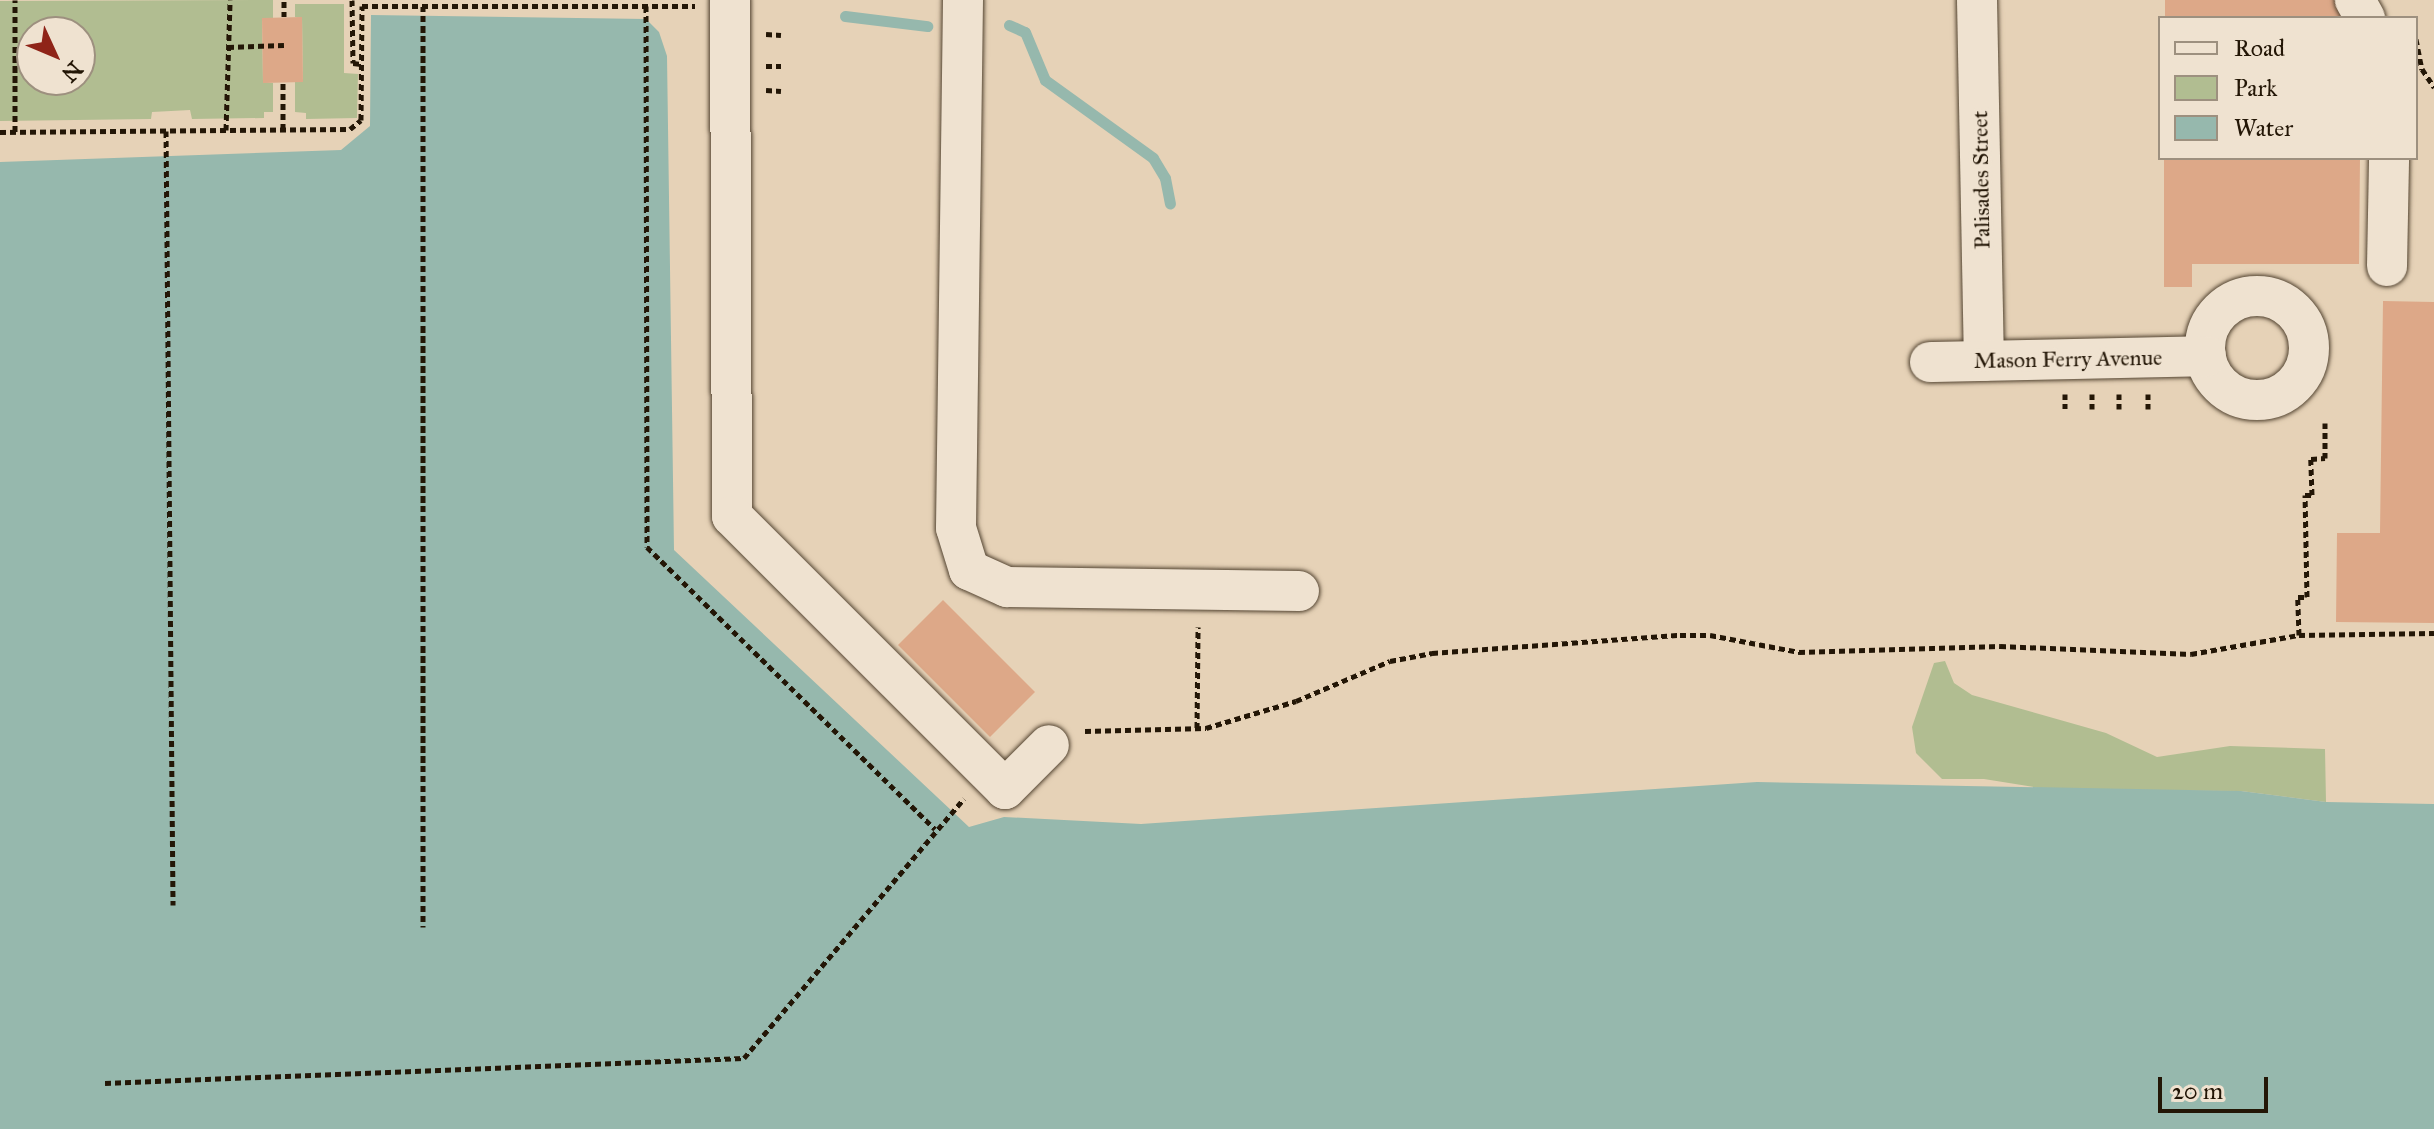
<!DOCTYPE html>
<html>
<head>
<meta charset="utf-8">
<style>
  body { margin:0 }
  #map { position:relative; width:2434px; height:1129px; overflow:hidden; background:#e6d2b7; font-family:"IM FELL Great Primer",serif }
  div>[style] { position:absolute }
  .green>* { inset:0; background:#b1bd91 }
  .water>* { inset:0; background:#96b8ad }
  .stream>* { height:11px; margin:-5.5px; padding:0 5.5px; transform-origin:5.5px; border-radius:5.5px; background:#96b8ad }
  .building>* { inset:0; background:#dda888 }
  .path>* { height:5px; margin-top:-2.5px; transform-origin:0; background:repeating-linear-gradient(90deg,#231606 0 6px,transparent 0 10px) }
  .roads { filter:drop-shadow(0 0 2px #544532) drop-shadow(0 0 2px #544532) }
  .minor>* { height:40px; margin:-20px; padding:0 20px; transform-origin:20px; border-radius:20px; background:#efe2d0 }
  .minor>.ring { margin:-20px; padding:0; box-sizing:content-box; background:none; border:40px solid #efe2d0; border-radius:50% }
  span { translate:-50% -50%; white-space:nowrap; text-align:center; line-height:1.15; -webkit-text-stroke:7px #efe2d0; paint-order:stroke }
  .street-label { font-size:22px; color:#231606 }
  .legend { position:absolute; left:2158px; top:16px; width:260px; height:144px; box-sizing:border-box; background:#efe2d0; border:2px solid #9d907f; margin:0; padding:10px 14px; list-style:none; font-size:24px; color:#231606 }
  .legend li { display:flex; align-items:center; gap:16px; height:40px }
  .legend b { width:40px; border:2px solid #9d907f }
  .north { position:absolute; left:16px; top:16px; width:80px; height:80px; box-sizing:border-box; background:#efe2d0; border:2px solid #9d907f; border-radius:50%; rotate:134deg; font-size:22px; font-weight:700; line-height:32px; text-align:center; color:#231606 }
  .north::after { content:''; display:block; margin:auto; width:28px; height:36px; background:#8f2418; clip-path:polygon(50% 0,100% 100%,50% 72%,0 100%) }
  .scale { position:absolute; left:2158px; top:1077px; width:110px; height:36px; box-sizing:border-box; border:4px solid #231606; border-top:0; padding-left:10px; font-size:24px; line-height:28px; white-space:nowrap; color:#231606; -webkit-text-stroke:6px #efe2d0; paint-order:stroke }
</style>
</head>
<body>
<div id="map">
  <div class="green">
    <div style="clip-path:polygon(evenodd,273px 0,273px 18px,262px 18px,263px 82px,273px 83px,273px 112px,264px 112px,264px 118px,192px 119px,190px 110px,152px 112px,151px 119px,0 121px,0 1px,273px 0,32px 32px,80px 32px,80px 80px,32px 80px,32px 32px)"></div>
    <div style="clip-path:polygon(295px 4px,344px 4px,344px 73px,358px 74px,357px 118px,306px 119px,306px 113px,295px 112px,295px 82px,303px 82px,302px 18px,295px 17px)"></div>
    <div style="clip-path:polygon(1945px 661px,1954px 683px,1972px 695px,2106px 733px,2157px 757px,2230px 746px,2325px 749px,2326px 802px,2241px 791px,2053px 790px,1984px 779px,1942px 779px,1916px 753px,1912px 727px,1934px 663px)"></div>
  </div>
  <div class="water">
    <div style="clip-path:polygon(371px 15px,646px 19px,659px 32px,667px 56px,674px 550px,969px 827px,1004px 817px,1141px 824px,1757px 782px,2241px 791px,2326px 802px,2434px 804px,2434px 1129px,0 1129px,0 162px,341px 150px,370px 126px)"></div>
  </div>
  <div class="stream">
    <div style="left:845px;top:16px;width:83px;rotate:7deg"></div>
    <div style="left:1009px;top:25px;width:17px;rotate:24deg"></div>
    <div style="left:1025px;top:32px;width:52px;rotate:67.4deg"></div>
    <div style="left:1045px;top:80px;width:133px;rotate:35.8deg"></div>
    <div style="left:1153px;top:158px;width:23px;rotate:59deg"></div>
    <div style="left:1165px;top:178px;width:26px;rotate:79deg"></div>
  </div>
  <div class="building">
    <div style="clip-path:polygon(2165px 0,2334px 0,2345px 18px,2165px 18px)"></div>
    <div style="clip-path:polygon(302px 17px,303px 82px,263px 83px,262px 18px)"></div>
    <div style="clip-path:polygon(2164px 158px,2360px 158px,2359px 264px,2192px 264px,2192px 287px,2164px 287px)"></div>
    <div style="clip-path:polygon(2383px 301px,2434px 302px,2434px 623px,2336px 622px,2337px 533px,2380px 533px)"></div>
    <div style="clip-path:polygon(943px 600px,1035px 692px,990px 737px,898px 645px)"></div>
  </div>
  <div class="path">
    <div style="left:352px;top:0;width:63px;rotate:89.1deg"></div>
    <div style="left:353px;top:63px;width:8px;rotate:7deg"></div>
    <div style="left:423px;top:6px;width:921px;rotate:90deg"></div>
    <div style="left:646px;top:6px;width:541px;rotate:89.89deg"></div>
    <div style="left:647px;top:547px;width:403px;rotate:44.4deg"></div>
    <div style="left:284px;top:17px;width:17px;rotate:-90deg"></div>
    <div style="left:766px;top:34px;width:15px;rotate:4deg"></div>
    <div style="left:2416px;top:39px;width:31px;rotate:79deg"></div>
    <div style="left:2422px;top:69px;width:22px;rotate:56deg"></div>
    <div style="left:228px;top:47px;width:56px;rotate:-2deg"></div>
    <div style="left:766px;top:66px;width:15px"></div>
    <div style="left:283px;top:83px;width:47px;rotate:90deg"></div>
    <div style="left:766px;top:90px;width:15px;rotate:4deg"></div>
    <div style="left:226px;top:130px;width:130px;rotate:-88.2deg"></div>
    <div style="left:166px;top:131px;width:774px;rotate:89.48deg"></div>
    <div style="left:0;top:132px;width:350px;rotate:-0.5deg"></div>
    <div style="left:350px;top:129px;width:14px;rotate:-39deg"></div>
    <div style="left:361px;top:120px;width:114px;rotate:-89.5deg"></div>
    <div style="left:362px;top:6px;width:333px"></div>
    <div style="left:15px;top:132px;width:132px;rotate:-90deg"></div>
    <div style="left:2092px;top:394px;width:15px;rotate:90deg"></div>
    <div style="left:2119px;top:394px;width:15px;rotate:90deg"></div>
    <div style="left:2148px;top:394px;width:15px;rotate:90deg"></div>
    <div style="left:2065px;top:409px;width:15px;rotate:-90deg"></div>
    <div style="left:2299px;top:635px;width:38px;rotate:-92deg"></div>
    <div style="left:2298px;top:597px;width:9px"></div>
    <div style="left:2307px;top:597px;width:102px;rotate:-91.1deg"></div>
    <div style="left:2305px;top:495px;width:7px"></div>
    <div style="left:2312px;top:495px;width:36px;rotate:-92deg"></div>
    <div style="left:2311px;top:459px;width:14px;rotate:-4deg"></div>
    <div style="left:2325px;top:458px;width:35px;rotate:-90deg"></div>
    <div style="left:1197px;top:728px;width:101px;rotate:-89.4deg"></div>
    <div style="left:1085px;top:731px;width:121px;rotate:-1.4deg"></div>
    <div style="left:1206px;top:728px;width:94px;rotate:-16.7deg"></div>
    <div style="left:1296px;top:701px;width:102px;rotate:-23.1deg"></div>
    <div style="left:1390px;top:661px;width:43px;rotate:-10.8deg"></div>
    <div style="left:1432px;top:653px;width:249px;rotate:-4.2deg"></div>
    <div style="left:1680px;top:635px;width:30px"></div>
    <div style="left:1710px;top:635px;width:91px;rotate:10.8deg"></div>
    <div style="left:1799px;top:652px;width:201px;rotate:-1.7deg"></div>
    <div style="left:2000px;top:646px;width:191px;rotate:2.4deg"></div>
    <div style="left:2191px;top:654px;width:110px;rotate:-10deg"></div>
    <div style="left:2299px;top:635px;width:135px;rotate:-0.8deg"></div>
    <div style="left:105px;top:1083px;width:639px;rotate:-2.24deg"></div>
    <div style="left:744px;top:1058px;width:340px;rotate:-49.7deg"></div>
  </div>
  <div class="roads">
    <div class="minor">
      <div style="left:730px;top:0;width:516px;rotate:89.78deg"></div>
      <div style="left:732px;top:516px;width:386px;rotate:45deg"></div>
      <div style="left:1005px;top:789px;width:62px;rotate:-45deg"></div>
      <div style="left:963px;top:0;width:528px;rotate:90.76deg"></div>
      <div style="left:956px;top:528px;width:44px;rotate:72.8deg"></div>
      <div style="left:969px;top:570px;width:42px;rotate:24.1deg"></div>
      <div style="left:1007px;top:587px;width:292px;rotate:0.8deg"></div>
      <div style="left:1977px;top:0;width:361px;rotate:88.9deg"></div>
      <div style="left:2355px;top:0;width:21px;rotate:61deg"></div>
      <div style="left:2387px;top:266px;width:108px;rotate:-88.9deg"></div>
      <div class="ring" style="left:2205px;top:296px;width:64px;height:64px"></div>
      <div style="left:1930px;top:362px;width:276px;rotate:-1.2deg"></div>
    </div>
  </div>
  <div class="street-label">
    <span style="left:1981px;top:180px;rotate:-91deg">Palisades Street</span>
    <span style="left:2068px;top:359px;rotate:-1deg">Mason Ferry Avenue</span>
  </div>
  <ul class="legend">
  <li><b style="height:10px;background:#efe2d0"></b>Road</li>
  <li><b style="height:22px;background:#b1bd91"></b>Park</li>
  <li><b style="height:22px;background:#96b8ad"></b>Water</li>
  </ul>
  <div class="north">N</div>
  <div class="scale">20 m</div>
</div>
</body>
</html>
